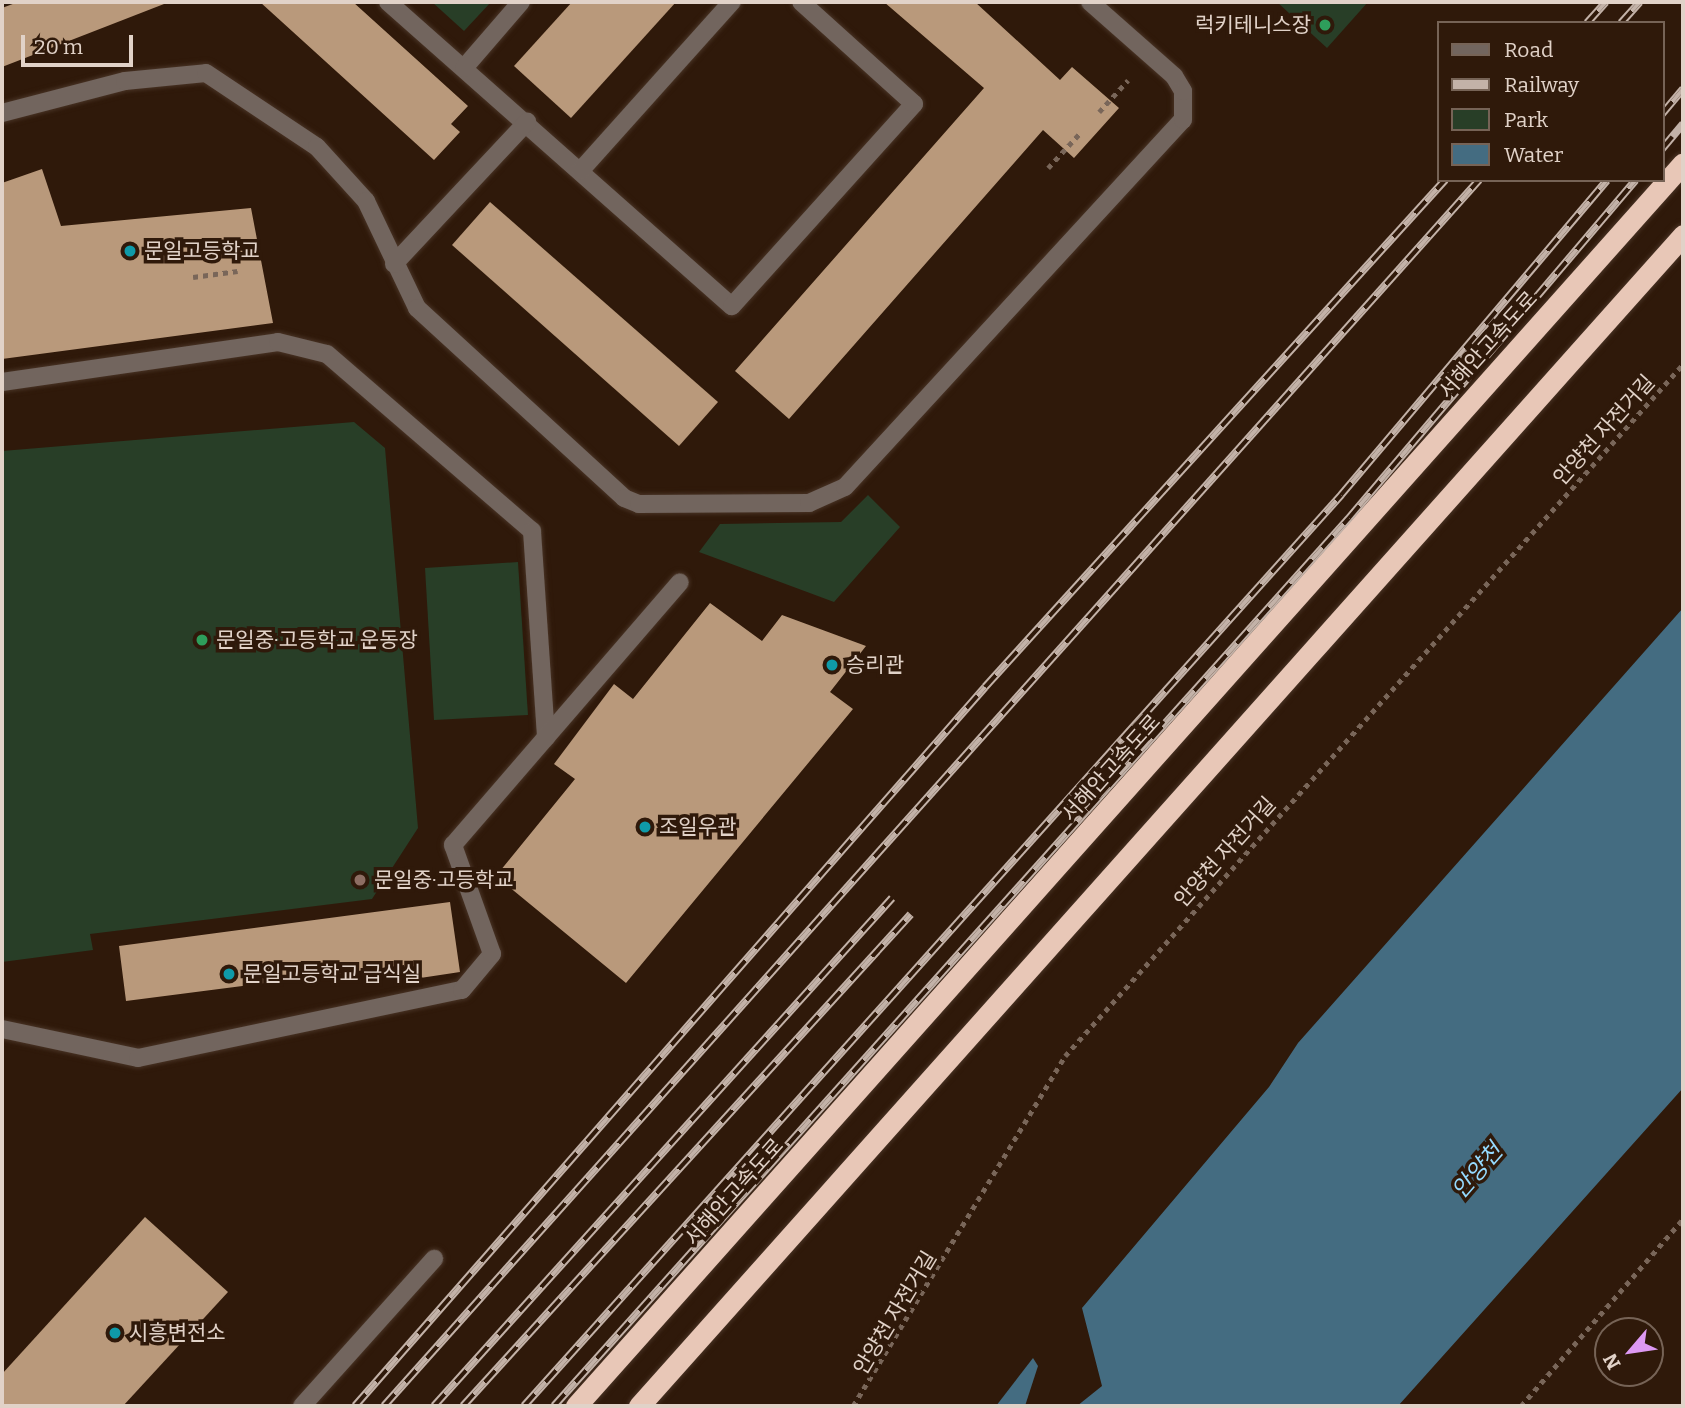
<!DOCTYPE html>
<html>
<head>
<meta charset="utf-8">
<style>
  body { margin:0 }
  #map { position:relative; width:1685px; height:1408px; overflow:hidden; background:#2f190a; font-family:Bitter,"Noto Sans KR",serif }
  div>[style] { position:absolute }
  .green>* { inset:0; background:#283e27 }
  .water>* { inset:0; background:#446c81 }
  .building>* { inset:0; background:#b9997b }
  .path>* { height:4.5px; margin-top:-2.25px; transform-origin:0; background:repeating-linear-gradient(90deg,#796659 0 5px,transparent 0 10px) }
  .roads { filter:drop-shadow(0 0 2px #483325) drop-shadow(0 0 2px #483325) }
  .minor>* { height:18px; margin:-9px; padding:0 9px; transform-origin:9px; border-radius:9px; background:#72655e }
  .highway>* { height:21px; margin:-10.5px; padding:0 10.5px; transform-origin:10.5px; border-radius:10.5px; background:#e8c7b7 }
  .rail>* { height:8px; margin-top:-4px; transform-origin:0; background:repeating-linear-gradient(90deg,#2f190a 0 16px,#c3b2a8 0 32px); box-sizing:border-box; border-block:2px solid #c3b2a8 }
  .dots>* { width:19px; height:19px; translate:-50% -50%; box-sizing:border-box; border:4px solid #2f190a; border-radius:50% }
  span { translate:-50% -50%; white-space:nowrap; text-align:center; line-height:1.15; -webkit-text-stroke:7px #2f190a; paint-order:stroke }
  .poi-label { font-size:21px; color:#e1d2c8 }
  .right { translate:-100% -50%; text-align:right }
  .left { translate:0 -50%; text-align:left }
  .street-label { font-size:21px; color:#e1d2c8 }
  .water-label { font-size:23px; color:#95daff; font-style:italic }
  .frame { position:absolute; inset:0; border:4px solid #e1d2c8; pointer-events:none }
  .legend { position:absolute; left:1437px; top:21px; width:228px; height:161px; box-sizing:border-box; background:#2f190a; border:2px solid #766356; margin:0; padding:9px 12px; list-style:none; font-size:21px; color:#e1d2c8 }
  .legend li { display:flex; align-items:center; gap:14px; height:35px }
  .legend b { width:35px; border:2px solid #766356 }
  .north { position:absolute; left:1594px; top:1317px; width:70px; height:70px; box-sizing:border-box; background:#2f190a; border:2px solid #766356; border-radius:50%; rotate:241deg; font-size:19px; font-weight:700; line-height:28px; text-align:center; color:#e1d2c8 }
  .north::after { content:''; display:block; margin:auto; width:24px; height:32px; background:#dd99f3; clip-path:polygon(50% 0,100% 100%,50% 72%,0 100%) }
  .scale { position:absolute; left:21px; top:35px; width:112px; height:32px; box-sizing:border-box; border:4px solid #e1d2c8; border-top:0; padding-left:9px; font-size:21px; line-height:24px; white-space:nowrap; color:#e1d2c8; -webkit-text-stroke:5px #2f190a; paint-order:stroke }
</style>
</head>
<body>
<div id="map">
  <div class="green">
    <div style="clip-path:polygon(432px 2px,491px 2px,464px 31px)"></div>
    <div style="clip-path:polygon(1277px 2px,1368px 2px,1327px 48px)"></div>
    <div style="clip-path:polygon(354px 422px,385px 448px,418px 828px,372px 899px,90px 934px,93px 950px,2px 962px,2px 451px)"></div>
    <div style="clip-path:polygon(868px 495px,900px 527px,834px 602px,699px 552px,720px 524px,841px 522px)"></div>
    <div style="clip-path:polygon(518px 562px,528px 715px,434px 720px,425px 568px)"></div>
  </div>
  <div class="water">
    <div style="clip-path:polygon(1683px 608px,1683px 1088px,1398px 1406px,1077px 1406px,1102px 1386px,1082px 1308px,1269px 1087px,1298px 1043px)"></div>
    <div style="clip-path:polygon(1033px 1358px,1038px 1366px,1025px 1406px,996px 1406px)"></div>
  </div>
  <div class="building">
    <div style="clip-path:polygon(18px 2px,164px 2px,164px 4px,2px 67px,2px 8px)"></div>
    <div style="clip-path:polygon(260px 2px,353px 2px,468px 106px,451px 124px,460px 132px,434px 160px)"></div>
    <div style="clip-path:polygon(572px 2px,676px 2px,571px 118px,514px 66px)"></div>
    <div style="clip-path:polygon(884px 2px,975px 2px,1060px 80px,1072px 67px,1119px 108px,1074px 158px,1043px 130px,789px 419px,735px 371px,984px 88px)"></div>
    <div style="clip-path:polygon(42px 169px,61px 226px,251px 208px,273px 323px,2px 359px,2px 183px)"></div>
    <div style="clip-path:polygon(490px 202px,718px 402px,679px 446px,452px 245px)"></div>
    <div style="clip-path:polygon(710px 603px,762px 641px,782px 615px,866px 646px,830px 692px,853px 709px,626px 983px,496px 876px,575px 779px,554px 764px,614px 684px,633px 699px)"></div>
    <div style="clip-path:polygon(450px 902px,460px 972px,407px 980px,404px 965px,126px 1001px,119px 946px)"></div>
    <div style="clip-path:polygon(145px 1217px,228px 1292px,123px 1406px,2px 1406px,2px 1374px)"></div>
  </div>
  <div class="path">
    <div style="left:1099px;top:112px;width:43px;rotate:-47.8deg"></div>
    <div style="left:1048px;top:168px;width:46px;rotate:-47.6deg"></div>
    <div style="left:193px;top:277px;width:45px;rotate:-7.6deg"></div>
    <div style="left:853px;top:1406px;width:409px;rotate:-58.8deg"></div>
    <div style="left:1065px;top:1056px;width:928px;rotate:-48.23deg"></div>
    <div style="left:1521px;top:1406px;width:247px;rotate:-49.1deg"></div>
  </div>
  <div class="roads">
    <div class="minor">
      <div style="left:388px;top:2px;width:459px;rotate:41.5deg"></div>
      <div style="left:732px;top:306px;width:272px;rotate:-48deg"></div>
      <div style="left:914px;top:104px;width:152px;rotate:-137.9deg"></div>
      <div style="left:464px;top:68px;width:87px;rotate:-49.2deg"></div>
      <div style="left:2px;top:113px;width:127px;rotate:-14.6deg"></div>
      <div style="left:125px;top:81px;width:81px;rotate:-5.6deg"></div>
      <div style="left:206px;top:73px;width:133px;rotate:33.7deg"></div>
      <div style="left:317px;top:147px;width:73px;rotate:47.8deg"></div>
      <div style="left:366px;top:201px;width:119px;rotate:64.5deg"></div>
      <div style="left:417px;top:308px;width:281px;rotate:42.5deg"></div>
      <div style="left:624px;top:498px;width:16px;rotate:22deg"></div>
      <div style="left:639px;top:504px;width:170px;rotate:-0.3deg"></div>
      <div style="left:809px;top:503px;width:39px;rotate:-24deg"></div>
      <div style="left:845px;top:487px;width:499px;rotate:-47.4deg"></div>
      <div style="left:1183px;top:120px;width:29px;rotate:-90deg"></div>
      <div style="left:1183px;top:91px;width:17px;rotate:-121deg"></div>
      <div style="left:1174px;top:76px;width:112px;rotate:-138.6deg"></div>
      <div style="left:581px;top:170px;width:226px;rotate:-48.1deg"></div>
      <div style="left:394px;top:264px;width:195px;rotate:-46.9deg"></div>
      <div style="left:2px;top:382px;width:279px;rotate:-8.2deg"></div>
      <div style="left:278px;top:342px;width:50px;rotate:13.8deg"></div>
      <div style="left:327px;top:354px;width:271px;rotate:40.8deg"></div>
      <div style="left:532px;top:531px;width:207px;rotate:86.1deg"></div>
      <div style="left:2px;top:1029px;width:139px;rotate:12deg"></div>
      <div style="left:138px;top:1058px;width:331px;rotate:-11.9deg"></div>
      <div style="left:462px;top:990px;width:47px;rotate:-50.2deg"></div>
      <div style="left:492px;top:954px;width:116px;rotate:-109.7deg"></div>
      <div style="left:453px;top:845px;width:347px;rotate:-49.2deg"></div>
      <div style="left:302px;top:1406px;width:198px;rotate:-48.1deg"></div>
    </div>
    <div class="highway">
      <div style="left:576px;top:1406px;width:1664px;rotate:-48.31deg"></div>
      <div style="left:639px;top:1406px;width:1569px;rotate:-48.28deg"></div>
    </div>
  </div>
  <div class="rail">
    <div style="left:1587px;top:23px;width:28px;rotate:-48deg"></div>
    <div style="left:1621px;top:23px;width:28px;rotate:-48deg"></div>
    <div style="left:1662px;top:114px;width:33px;rotate:-50deg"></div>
    <div style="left:1662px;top:149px;width:33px;rotate:-50deg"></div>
    <div style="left:355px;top:1406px;width:956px;rotate:-48.77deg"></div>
    <div style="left:985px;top:687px;width:685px;rotate:-47.78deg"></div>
    <div style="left:384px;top:1406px;width:1644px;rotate:-48.23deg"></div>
    <div style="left:434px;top:1406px;width:684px;rotate:-47.96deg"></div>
    <div style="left:463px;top:1406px;width:665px;rotate:-47.68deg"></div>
    <div style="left:524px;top:1406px;width:1224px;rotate:-48.11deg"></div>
    <div style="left:1341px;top:495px;width:412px;rotate:-49.8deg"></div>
    <div style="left:554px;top:1406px;width:1192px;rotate:-48.16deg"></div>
    <div style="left:1349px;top:518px;width:443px;rotate:-49.7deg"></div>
  </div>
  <div class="dots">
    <div style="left:1325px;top:25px;background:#2e9e5b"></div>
    <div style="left:130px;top:251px;background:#0f9aa8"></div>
    <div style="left:202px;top:640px;background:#2e9e5b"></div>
    <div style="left:832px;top:665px;background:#0f9aa8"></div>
    <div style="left:645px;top:827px;background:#0f9aa8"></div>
    <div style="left:360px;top:880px;background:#8d6e63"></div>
    <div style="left:229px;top:974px;background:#0f9aa8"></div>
    <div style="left:115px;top:1333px;background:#0f9aa8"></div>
  </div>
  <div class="poi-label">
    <span class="right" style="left:1311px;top:25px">럭키테니스장</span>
    <span class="left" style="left:144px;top:251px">문일고등학교</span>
    <span class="left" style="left:216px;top:640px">문일중·고등학교 운동장</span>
    <span class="left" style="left:846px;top:665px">승리관</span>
    <span class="left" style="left:659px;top:827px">조일우관</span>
    <span class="left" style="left:374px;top:880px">문일중·고등학교</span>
    <span class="left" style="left:243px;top:974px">문일고등학교 급식실</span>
    <span class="left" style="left:129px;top:1333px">시흥변전소</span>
  </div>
  <div class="street-label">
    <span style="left:1488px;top:345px;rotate:-48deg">서해안고속도로</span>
    <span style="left:1604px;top:430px;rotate:-48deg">안양천 자전거길</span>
    <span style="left:1111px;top:768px;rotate:-48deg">서해안고속도로</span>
    <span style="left:1225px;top:852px;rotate:-48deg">안양천 자전거길</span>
    <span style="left:734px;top:1192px;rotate:-48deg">서해안고속도로</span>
    <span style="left:895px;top:1313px;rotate:-59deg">안양천 자전거길</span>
  </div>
  <div class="water-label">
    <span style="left:1477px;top:1171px;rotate:-49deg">안양천</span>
  </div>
  <div class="frame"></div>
  <ul class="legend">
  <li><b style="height:9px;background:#72655e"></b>Road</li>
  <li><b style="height:9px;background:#c3b2a8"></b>Railway</li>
  <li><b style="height:19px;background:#283e27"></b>Park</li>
  <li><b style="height:19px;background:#446c81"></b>Water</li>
  </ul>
  <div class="north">N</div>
  <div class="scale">20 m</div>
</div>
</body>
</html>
